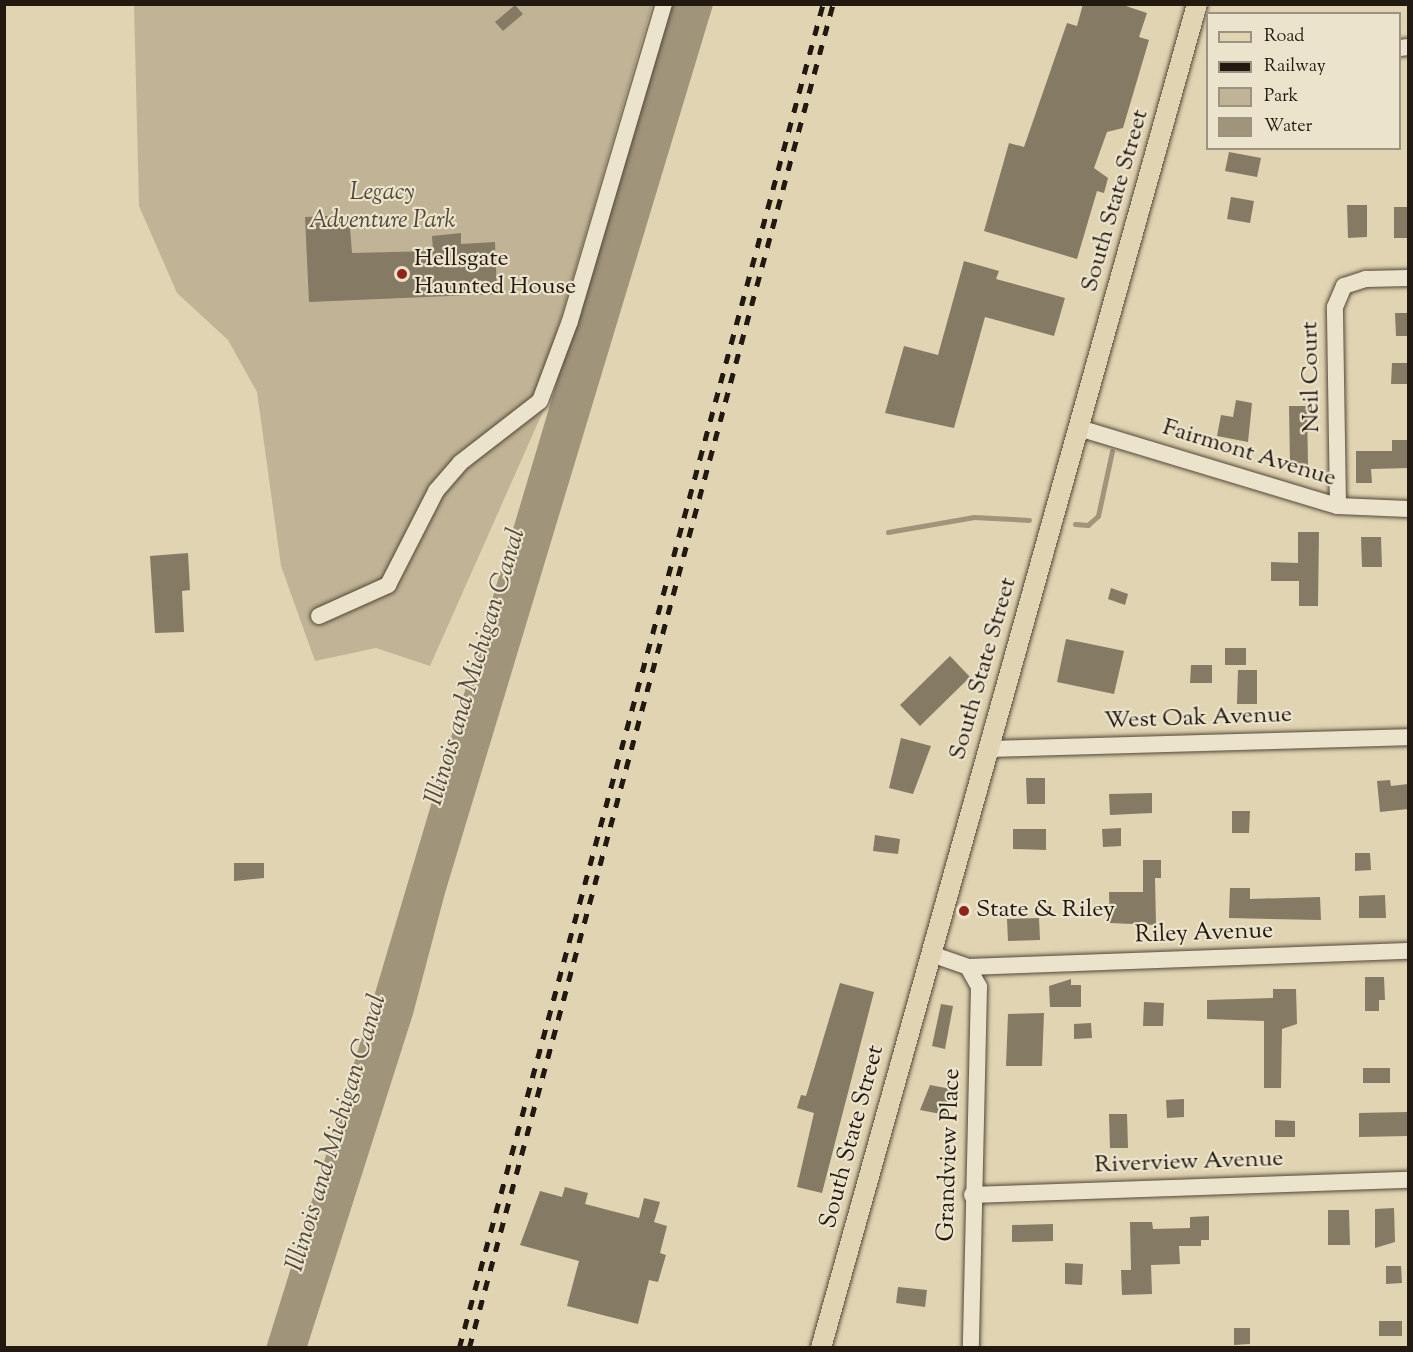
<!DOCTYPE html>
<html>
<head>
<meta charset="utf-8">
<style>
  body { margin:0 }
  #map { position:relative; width:1413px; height:1352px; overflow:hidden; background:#e1d4b2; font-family:"Sorts Mill Goudy",serif }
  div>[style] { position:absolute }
  .green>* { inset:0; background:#c1b496 }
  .water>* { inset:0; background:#a0947b }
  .stream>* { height:4.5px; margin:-2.25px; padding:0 2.25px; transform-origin:2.25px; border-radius:2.25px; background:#a0947b }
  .building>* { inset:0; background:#857a64 }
  .roads { filter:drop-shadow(0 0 2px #524838) drop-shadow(0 0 2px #524838) }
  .minor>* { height:16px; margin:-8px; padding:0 8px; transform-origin:8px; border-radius:8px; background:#ece3cd }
  .major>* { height:20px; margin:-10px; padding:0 10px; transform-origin:10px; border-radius:10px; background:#e1d4b2 }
  .rail>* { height:4.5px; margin-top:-2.25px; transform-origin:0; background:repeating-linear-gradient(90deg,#221910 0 10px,transparent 0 20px) }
  .dots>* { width:16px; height:16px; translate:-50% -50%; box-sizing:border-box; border:3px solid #ece3cd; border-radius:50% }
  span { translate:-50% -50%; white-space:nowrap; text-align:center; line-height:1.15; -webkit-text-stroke:4.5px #ece3cd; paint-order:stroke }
  .park-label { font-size:24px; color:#524838; font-style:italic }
  .street-label { font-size:24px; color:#221910 }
  .poi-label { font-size:24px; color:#221910 }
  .left { translate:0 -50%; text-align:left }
  .water-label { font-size:26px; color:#544a3b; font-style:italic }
  .frame { position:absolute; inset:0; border:6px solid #221910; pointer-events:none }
  .legend { position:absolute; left:1206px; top:12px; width:195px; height:138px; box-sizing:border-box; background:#ece3cd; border:2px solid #9b9281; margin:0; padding:8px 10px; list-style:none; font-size:18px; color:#221910 }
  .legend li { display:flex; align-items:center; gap:12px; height:30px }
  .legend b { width:30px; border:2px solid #9b9281 }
</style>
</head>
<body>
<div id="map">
  <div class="green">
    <div style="clip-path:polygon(134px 5px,652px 5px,551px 352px,545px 407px,430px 666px,376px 648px,315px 661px,281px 566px,257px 392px,228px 340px,177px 293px,139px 206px)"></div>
  </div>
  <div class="water">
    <div style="clip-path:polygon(669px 5px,713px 5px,445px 893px,413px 1014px,307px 1347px,266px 1348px,342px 1104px)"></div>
  </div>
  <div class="stream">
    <div style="left:1075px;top:524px;width:13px;rotate:4deg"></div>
    <div style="left:1088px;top:525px;width:13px;rotate:-42deg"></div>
    <div style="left:1098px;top:516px;width:66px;rotate:-77.8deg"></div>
    <div style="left:888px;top:532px;width:87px;rotate:-9.9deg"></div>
    <div style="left:974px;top:517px;width:55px;rotate:3.1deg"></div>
  </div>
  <div class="building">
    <div style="clip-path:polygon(1083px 4px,1120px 4px,1147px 13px,1139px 37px,1149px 40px,1123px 128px,1107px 132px,1094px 168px,1108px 178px,1104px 193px,1097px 191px,1077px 259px,984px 231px,1009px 143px,1024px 147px,1067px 23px,1077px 26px)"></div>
    <div style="clip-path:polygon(515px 5px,523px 14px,503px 31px,495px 22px)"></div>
    <div style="clip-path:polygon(1229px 152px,1261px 158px,1257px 177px,1225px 171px)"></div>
    <div style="clip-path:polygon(1231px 197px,1254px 201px,1250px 223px,1227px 219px)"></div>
    <div style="clip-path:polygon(1347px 205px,1367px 205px,1367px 237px,1348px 238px)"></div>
    <div style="clip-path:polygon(1394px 207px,1408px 207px,1408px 238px,1394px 238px)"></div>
    <div style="clip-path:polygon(349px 215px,352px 253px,433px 251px,432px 236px,461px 233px,461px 244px,495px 242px,497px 294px,309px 302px,305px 217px)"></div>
    <div style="clip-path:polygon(964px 261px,999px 271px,996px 279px,1065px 298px,1054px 336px,985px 317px,954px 428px,885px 413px,904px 346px,938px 355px)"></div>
    <div style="clip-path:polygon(1395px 313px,1408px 313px,1408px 336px,1396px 336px)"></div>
    <div style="clip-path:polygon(1392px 363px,1408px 363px,1407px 384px,1391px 384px)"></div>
    <div style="clip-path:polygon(1236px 400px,1252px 403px,1248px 442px,1217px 436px,1221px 415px,1233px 417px)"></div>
    <div style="clip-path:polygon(1289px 406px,1307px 406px,1308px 465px,1290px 465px)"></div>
    <div style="clip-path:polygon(1392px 440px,1408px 440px,1408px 468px,1371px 469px,1372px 483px,1356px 483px,1356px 451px,1392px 451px)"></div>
    <div style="clip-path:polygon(1298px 532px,1319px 532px,1318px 606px,1299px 606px,1299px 581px,1271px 581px,1271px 562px,1298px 563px)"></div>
    <div style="clip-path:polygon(1361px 537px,1381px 537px,1382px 567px,1362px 567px)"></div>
    <div style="clip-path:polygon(188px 553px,190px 590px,182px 591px,184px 632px,155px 633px,150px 556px)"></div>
    <div style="clip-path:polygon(1111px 588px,1128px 594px,1125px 605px,1108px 599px)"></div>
    <div style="clip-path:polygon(1066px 639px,1124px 651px,1114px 694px,1057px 682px)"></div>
    <div style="clip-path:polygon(1225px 648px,1246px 648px,1246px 665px,1225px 665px)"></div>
    <div style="clip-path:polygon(950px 656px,970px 677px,920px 726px,900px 705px)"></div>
    <div style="clip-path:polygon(1191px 665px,1212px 665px,1212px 683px,1190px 683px)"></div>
    <div style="clip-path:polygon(1238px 670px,1257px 670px,1257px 704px,1237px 704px)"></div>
    <div style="clip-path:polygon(901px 738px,931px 746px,913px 794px,889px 788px)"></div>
    <div style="clip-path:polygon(1026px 778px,1045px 778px,1045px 804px,1027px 804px)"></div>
    <div style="clip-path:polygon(1390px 780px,1391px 786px,1408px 784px,1408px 809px,1380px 812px,1377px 781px)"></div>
    <div style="clip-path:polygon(1152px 793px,1152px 813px,1110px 815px,1109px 794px)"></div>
    <div style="clip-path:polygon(1232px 811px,1250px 811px,1249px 833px,1232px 833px)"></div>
    <div style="clip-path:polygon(1121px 828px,1121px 846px,1103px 847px,1102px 829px)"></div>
    <div style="clip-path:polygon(1013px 829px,1046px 829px,1046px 850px,1013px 849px)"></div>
    <div style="clip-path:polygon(875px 835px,900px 839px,898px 854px,873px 851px)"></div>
    <div style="clip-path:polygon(1355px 853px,1370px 853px,1371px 870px,1355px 871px)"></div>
    <div style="clip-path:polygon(1143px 860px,1161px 860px,1161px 878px,1155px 878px,1156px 925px,1110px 923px,1109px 892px,1143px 892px)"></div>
    <div style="clip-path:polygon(234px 863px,264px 863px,264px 878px,234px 881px)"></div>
    <div style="clip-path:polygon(1230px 888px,1250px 888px,1250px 899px,1320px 897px,1321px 920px,1229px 918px)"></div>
    <div style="clip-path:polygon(1385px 895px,1386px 918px,1359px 918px,1359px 896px)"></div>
    <div style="clip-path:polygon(1039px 918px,1040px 940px,1008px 941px,1007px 919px)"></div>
    <div style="clip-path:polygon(1365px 977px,1384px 977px,1385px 1000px,1379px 1000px,1379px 1011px,1365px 1011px)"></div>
    <div style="clip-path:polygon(1071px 979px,1071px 985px,1081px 985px,1081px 1007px,1050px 1007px,1049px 986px)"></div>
    <div style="clip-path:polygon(840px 983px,874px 992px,822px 1193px,797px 1187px,814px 1113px,797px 1108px,801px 1095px,806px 1096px)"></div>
    <div style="clip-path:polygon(1273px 989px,1296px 989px,1297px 1024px,1282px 1029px,1281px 1088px,1264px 1088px,1264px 1021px,1207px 1019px,1207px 1000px,1273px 998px)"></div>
    <div style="clip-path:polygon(1144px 1002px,1164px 1003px,1163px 1026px,1143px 1026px)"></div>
    <div style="clip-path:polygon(941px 1004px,953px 1006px,945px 1049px,932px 1046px)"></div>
    <div style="clip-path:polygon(1044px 1013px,1042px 1066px,1006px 1066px,1008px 1014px)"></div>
    <div style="clip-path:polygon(1091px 1023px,1092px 1038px,1074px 1039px,1074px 1024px)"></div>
    <div style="clip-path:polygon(1363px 1068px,1390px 1068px,1390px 1083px,1363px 1083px)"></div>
    <div style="clip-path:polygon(930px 1085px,951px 1089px,946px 1115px,920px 1110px)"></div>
    <div style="clip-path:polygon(1184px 1099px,1184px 1117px,1167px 1118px,1166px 1100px)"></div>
    <div style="clip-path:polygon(1408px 1112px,1408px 1136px,1359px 1137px,1359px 1113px)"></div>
    <div style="clip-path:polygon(1109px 1114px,1127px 1114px,1128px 1148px,1110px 1148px)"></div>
    <div style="clip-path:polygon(1275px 1120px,1295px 1121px,1295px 1137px,1275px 1137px)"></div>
    <div style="clip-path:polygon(565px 1187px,588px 1193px,585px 1204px,639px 1218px,644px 1198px,660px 1202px,654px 1222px,667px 1226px,660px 1253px,666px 1255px,658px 1282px,649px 1280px,638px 1324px,567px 1306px,579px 1261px,520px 1245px,540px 1191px,562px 1197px)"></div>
    <div style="clip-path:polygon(1394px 1208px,1395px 1242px,1375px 1248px,1375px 1209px)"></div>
    <div style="clip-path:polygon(1328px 1210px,1349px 1210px,1350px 1245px,1328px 1245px)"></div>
    <div style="clip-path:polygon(1209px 1216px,1209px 1240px,1201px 1240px,1201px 1246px,1179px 1246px,1180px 1264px,1151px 1265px,1152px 1294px,1122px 1295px,1121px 1270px,1131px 1270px,1130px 1222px,1152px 1222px,1153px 1229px,1190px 1228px,1190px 1217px)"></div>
    <div style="clip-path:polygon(1053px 1224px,1053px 1241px,1012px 1242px,1012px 1225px)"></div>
    <div style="clip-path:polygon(1065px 1263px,1083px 1264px,1082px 1285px,1065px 1284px)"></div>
    <div style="clip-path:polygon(1386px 1266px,1401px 1266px,1402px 1283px,1386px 1284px)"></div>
    <div style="clip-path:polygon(898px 1287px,927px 1290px,925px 1307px,896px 1303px)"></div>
    <div style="clip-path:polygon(1379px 1321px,1402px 1321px,1402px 1336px,1379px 1336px)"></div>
    <div style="clip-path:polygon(1234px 1328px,1250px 1328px,1250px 1344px,1234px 1345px)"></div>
  </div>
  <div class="roads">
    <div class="minor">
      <div style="left:1400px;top:48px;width:8px;rotate:-7deg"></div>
      <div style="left:1079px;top:428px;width:270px;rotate:16.8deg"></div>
      <div style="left:1338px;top:506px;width:70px;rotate:2.5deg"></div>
      <div style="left:1338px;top:506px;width:199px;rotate:-90.9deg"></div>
      <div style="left:1335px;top:307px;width:23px;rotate:-67deg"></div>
      <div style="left:1344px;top:286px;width:23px;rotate:-18deg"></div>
      <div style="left:1366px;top:279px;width:42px;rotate:-1.4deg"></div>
      <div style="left:319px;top:616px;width:76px;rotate:-24.2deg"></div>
      <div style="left:388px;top:585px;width:106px;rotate:-62.9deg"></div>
      <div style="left:436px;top:491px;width:37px;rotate:-49deg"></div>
      <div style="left:460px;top:463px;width:101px;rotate:-37.8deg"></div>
      <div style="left:540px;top:401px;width:85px;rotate:-69.4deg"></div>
      <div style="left:570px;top:321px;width:331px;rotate:-73.5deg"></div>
      <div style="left:988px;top:749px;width:420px;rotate:-1.6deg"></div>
      <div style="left:931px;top:954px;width:39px;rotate:19deg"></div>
      <div style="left:968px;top:967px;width:440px;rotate:-2.1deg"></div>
      <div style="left:968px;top:967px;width:23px;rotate:61deg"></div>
      <div style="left:979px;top:987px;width:361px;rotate:91.3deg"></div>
      <div style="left:972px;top:1195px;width:436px;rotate:-2deg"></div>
    </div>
    <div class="major">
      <div style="left:821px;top:1348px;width:1396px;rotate:-74.37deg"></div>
    </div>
  </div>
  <div class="rail">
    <div style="left:459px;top:1348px;width:1392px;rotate:-74.85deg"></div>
    <div style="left:469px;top:1348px;width:1392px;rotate:-74.85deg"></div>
  </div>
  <div class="dots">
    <div style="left:402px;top:274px;background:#8f2418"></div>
    <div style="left:964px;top:911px;background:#8f2418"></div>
  </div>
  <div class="park-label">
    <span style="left:382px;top:208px">Legacy<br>Adventure Park</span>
  </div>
  <div class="street-label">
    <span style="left:1116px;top:201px;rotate:-74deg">South State Street</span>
    <span style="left:1312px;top:377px;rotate:-91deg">Neil Court</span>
    <span style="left:1249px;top:454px;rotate:17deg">Fairmont Avenue</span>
    <span style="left:984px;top:669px;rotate:-74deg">South State Street</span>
    <span style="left:1198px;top:719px;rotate:-2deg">West Oak Avenue</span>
    <span style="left:1204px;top:934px;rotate:-2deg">Riley Avenue</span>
    <span style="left:853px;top:1137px;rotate:-75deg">South State Street</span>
    <span style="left:950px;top:1155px;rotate:-88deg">Grandview Place</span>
    <span style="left:1189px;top:1163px;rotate:-2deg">Riverview Avenue</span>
  </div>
  <div class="poi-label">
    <span class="left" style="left:414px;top:274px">Hellsgate<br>Haunted House</span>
    <span class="left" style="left:976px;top:911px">State &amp; Riley</span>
  </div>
  <div class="water-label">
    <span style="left:476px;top:667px;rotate:-73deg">Illinois and Michigan Canal</span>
    <span style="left:337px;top:1133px;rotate:-73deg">Illinois and Michigan Canal</span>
  </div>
  <div class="frame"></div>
  <ul class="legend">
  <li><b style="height:8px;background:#e1d4b2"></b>Road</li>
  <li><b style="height:8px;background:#221910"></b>Railway</li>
  <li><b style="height:16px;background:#c1b496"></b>Park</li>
  <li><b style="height:16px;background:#a0947b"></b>Water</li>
  </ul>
</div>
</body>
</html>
